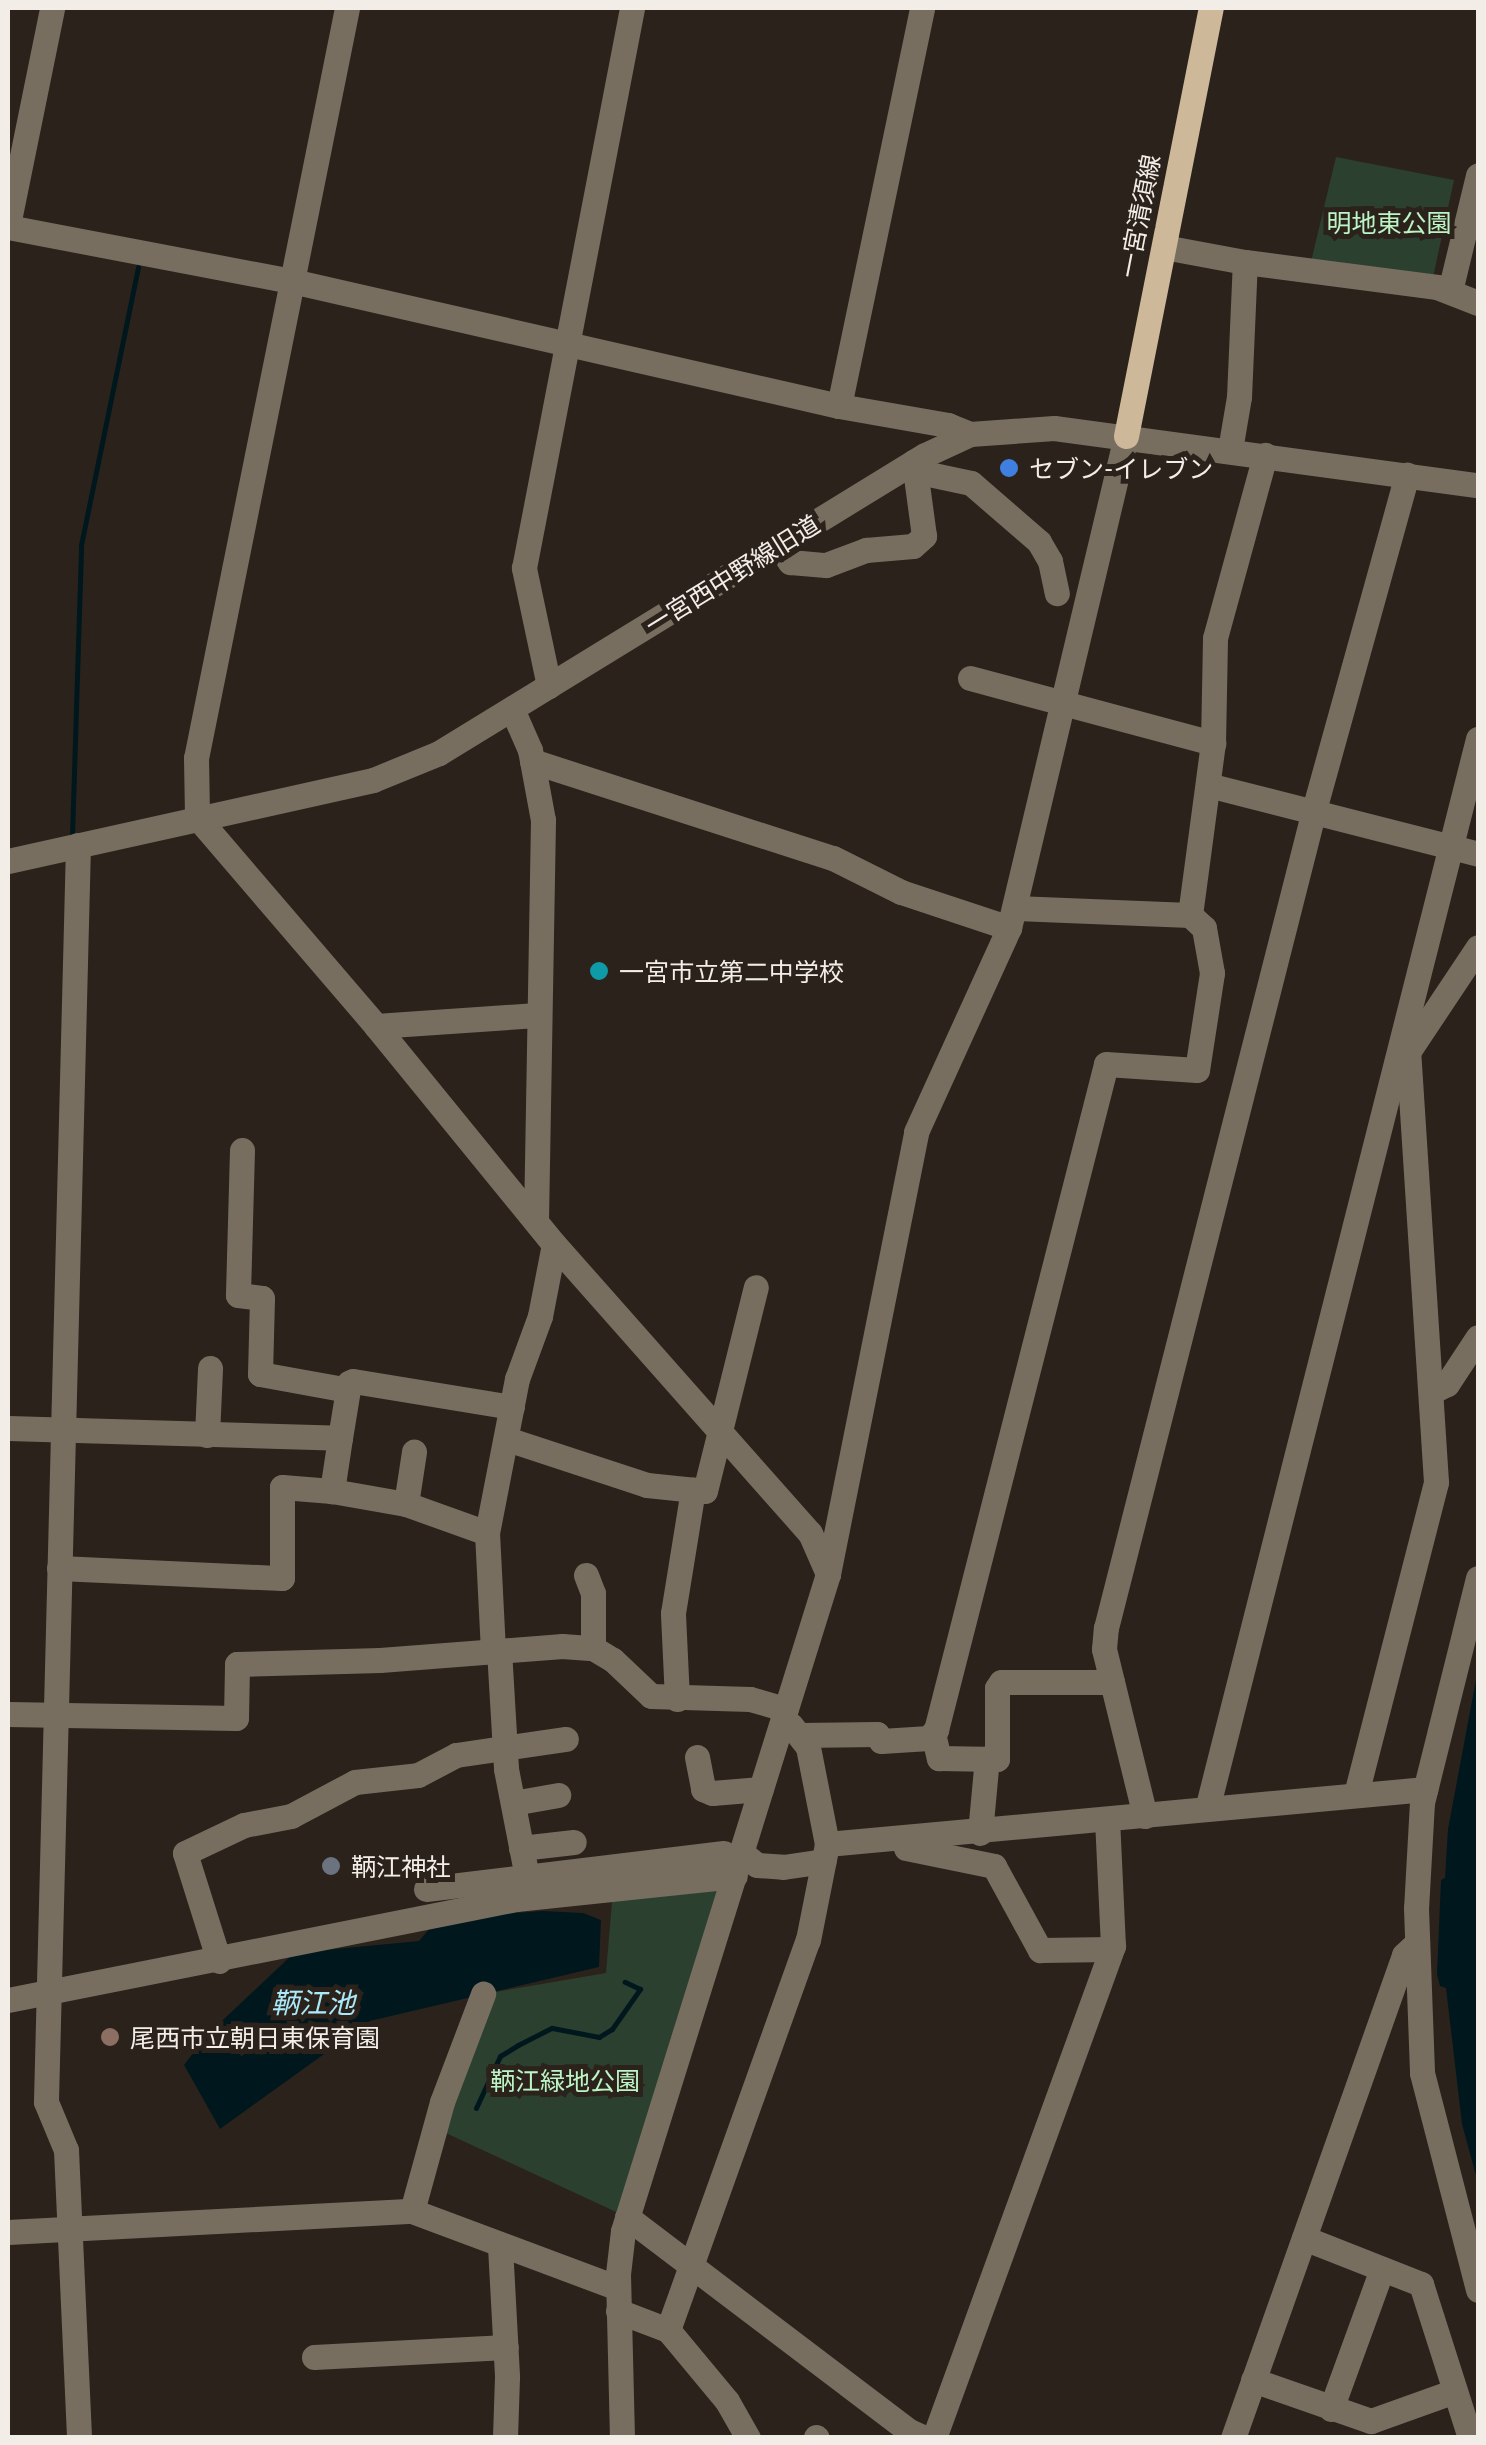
<!DOCTYPE html>
<html>
<head>
<meta charset="utf-8">
<style>
  body { margin:0 }
  #map { position:relative; width:1486px; height:2445px; overflow:hidden; background:#2b231b; font-family:Lato,"Noto Sans JP",sans-serif }
  div>[style] { position:absolute }
  .green>* { inset:0; background:#2b402f }
  .water>* { inset:0; background:#00181d }
  .stream>* { height:5px; margin:-2.5px; padding:0 2.5px; transform-origin:2.5px; border-radius:2.5px; background:#00181d }
  .minor>* { height:25px; margin:-12.5px; padding:0 12.5px; transform-origin:12.5px; border-radius:12.5px; background:#786e60 }
  .major>* { height:25px; margin:-12.5px; padding:0 12.5px; transform-origin:12.5px; border-radius:12.5px; background:#cdb89a }
  .dots>* { width:28px; height:28px; translate:-50% -50%; box-sizing:border-box; border:5px solid #2b231b; border-radius:50% }
  span { translate:-50% -50%; white-space:nowrap; text-align:center; line-height:1.15; -webkit-text-stroke:10px #2b231b; paint-order:stroke }
  .street-label { font-size:25px; color:#f3ede8 }
  .park-label { font-size:25px; color:#bcf4c5 }
  .poi-label { font-size:25px; color:#f3ede8 }
  .left { translate:0 -50%; text-align:left }
  .water-label { font-size:28px; color:#a9e9fa; font-style:italic }
  .frame { position:absolute; inset:0; border:10px solid #f3ede8; pointer-events:none }
</style>
</head>
<body>
<div id="map">
  <div class="green">
    <div style="clip-path:polygon(1336px 157px,1454px 180px,1432px 282px,1310px 266px)"></div>
    <div style="clip-path:polygon(735px 1876px,627px 2217px,435px 2128px,483px 1994px,606px 1973px,613px 1890px)"></div>
  </div>
  <div class="water">
    <div style="clip-path:polygon(1478px 1669px,1478px 2183px,1462px 2124px,1446px 1988px,1440px 1986px,1437px 1974px,1441px 1880px,1445px 1878px,1448px 1829px)"></div>
    <div style="clip-path:polygon(543px 1911px,583px 1913px,601px 1920px,599px 1967px,370px 2021px,220px 2129px,184px 2065px,206px 2036px,294px 1953px,419px 1941px,431px 1927px,489px 1915px)"></div>
  </div>
  <div class="stream">
    <div style="left:72px;top:836px;width:291px;rotate:-88.2deg"></div>
    <div style="left:81px;top:545px;width:284px;rotate:-78.4deg"></div>
    <div style="left:476px;top:2108px;width:57px;rotate:-65.2deg"></div>
    <div style="left:500px;top:2056px;width:21px;rotate:-31deg"></div>
    <div style="left:518px;top:2045px;width:38px;rotate:-27deg"></div>
    <div style="left:552px;top:2028px;width:48px;rotate:10.8deg"></div>
    <div style="left:599px;top:2037px;width:15px;rotate:-32deg"></div>
    <div style="left:612px;top:2029px;width:49px;rotate:-55deg"></div>
    <div style="left:640px;top:1989px;width:17px;rotate:-155deg"></div>
  </div>
  <div class="minor">
    <div style="left:347px;top:8px;width:765px;rotate:101.38deg"></div>
    <div style="left:196px;top:758px;width:59px;rotate:89deg"></div>
    <div style="left:197px;top:817px;width:275px;rotate:49.4deg"></div>
    <div style="left:376px;top:1026px;width:281px;rotate:50.8deg"></div>
    <div style="left:554px;top:1244px;width:386px;rotate:48.5deg"></div>
    <div style="left:810px;top:1533px;width:45px;rotate:66.3deg"></div>
    <div style="left:8px;top:225px;width:221px;rotate:-78.5deg"></div>
    <div style="left:8px;top:227px;width:289px;rotate:10.8deg"></div>
    <div style="left:292px;top:281px;width:561px;rotate:12.87deg"></div>
    <div style="left:839px;top:406px;width:111px;rotate:9.9deg"></div>
    <div style="left:948px;top:425px;width:24px;rotate:22deg"></div>
    <div style="left:1164px;top:247px;width:82px;rotate:10.5deg"></div>
    <div style="left:1245px;top:262px;width:194px;rotate:7.4deg"></div>
    <div style="left:1437px;top:287px;width:44px;rotate:21.3deg"></div>
    <div style="left:1450px;top:291px;width:119px;rotate:-76.4deg"></div>
    <div style="left:839px;top:406px;width:407px;rotate:-78.2deg"></div>
    <div style="left:1230px;top:450px;width:54px;rotate:-80.4deg"></div>
    <div style="left:1239px;top:397px;width:135px;rotate:-87.5deg"></div>
    <div style="left:778px;top:545px;width:21px;rotate:55deg"></div>
    <div style="left:790px;top:562px;width:36px;rotate:5deg"></div>
    <div style="left:826px;top:565px;width:43px;rotate:-20.6deg"></div>
    <div style="left:866px;top:550px;width:47px;rotate:-4.9deg"></div>
    <div style="left:913px;top:546px;width:15px;rotate:-42deg"></div>
    <div style="left:924px;top:536px;width:75px;rotate:-97.7deg"></div>
    <div style="left:914px;top:462px;width:15px;rotate:48deg"></div>
    <div style="left:924px;top:473px;width:48px;rotate:12deg"></div>
    <div style="left:971px;top:483px;width:90px;rotate:40.9deg"></div>
    <div style="left:1039px;top:542px;width:22px;rotate:60deg"></div>
    <div style="left:1050px;top:561px;width:33px;rotate:78deg"></div>
    <div style="left:970px;top:678px;width:252px;rotate:15deg"></div>
    <div style="left:549px;top:686px;width:121px;rotate:-102deg"></div>
    <div style="left:524px;top:568px;width:570px;rotate:-79.08deg"></div>
    <div style="left:512px;top:709px;width:45px;rotate:66.3deg"></div>
    <div style="left:530px;top:750px;width:71px;rotate:79.5deg"></div>
    <div style="left:543px;top:820px;width:398px;rotate:91deg"></div>
    <div style="left:532px;top:761px;width:316px;rotate:17.9deg"></div>
    <div style="left:833px;top:858px;width:76px;rotate:26.6deg"></div>
    <div style="left:901px;top:892px;width:114px;rotate:18.4deg"></div>
    <div style="left:1208px;top:785px;width:279px;rotate:14.3deg"></div>
    <div style="left:78px;top:845px;width:1257px;rotate:91.46deg"></div>
    <div style="left:46px;top:2102px;width:52px;rotate:67.4deg"></div>
    <div style="left:66px;top:2150px;width:288px;rotate:87.4deg"></div>
    <div style="left:8px;top:861px;width:374px;rotate:-12.5deg"></div>
    <div style="left:373px;top:780px;width:71px;rotate:-22.2deg"></div>
    <div style="left:439px;top:753px;width:570px;rotate:-31.52deg"></div>
    <div style="left:925px;top:455px;width:50px;rotate:-25deg"></div>
    <div style="left:970px;top:434px;width:84px;rotate:-4.1deg"></div>
    <div style="left:1054px;top:428px;width:428px;rotate:7.7deg"></div>
    <div style="left:1190px;top:915px;width:174px;rotate:-82.4deg"></div>
    <div style="left:1213px;top:743px;width:105px;rotate:-88.9deg"></div>
    <div style="left:1215px;top:638px;width:190px;rotate:-74.7deg"></div>
    <div style="left:376px;top:1026px;width:161px;rotate:-3.9deg"></div>
    <div style="left:242px;top:1150px;width:145px;rotate:91.6deg"></div>
    <div style="left:238px;top:1295px;width:24px;rotate:7deg"></div>
    <div style="left:262px;top:1298px;width:76px;rotate:91.5deg"></div>
    <div style="left:260px;top:1374px;width:89px;rotate:10.3deg"></div>
    <div style="left:1431px;top:1392px;width:18px;rotate:-27deg"></div>
    <div style="left:1447px;top:1384px;width:56px;rotate:-56.6deg"></div>
    <div style="left:8px;top:1428px;width:332px;rotate:1.7deg"></div>
    <div style="left:340px;top:1438px;width:54px;rotate:98.6deg"></div>
    <div style="left:332px;top:1491px;width:75px;rotate:10deg"></div>
    <div style="left:406px;top:1504px;width:86px;rotate:19.7deg"></div>
    <div style="left:207px;top:1435px;width:67px;rotate:-87.4deg"></div>
    <div style="left:340px;top:1438px;width:56px;rotate:-80.7deg"></div>
    <div style="left:349px;top:1383px;width:4px;rotate:-27deg"></div>
    <div style="left:353px;top:1381px;width:161px;rotate:9.3deg"></div>
    <div style="left:507px;top:1439px;width:147px;rotate:18.2deg"></div>
    <div style="left:647px;top:1485px;width:58px;rotate:5.9deg"></div>
    <div style="left:705px;top:1491px;width:210px;rotate:-76deg"></div>
    <div style="left:406px;top:1504px;width:53px;rotate:-81.3deg"></div>
    <div style="left:59px;top:1568px;width:223px;rotate:2.6deg"></div>
    <div style="left:282px;top:1578px;width:91px;rotate:-90deg"></div>
    <div style="left:282px;top:1487px;width:50px;rotate:4.6deg"></div>
    <div style="left:586px;top:1575px;width:19px;rotate:69deg"></div>
    <div style="left:593px;top:1593px;width:55px;rotate:90deg"></div>
    <div style="left:1478px;top:1578px;width:231px;rotate:104deg"></div>
    <div style="left:1422px;top:1802px;width:106px;rotate:93.2deg"></div>
    <div style="left:1416px;top:1908px;width:165px;rotate:87.9deg"></div>
    <div style="left:1422px;top:2073px;width:224px;rotate:75.5deg"></div>
    <div style="left:499px;top:1650px;width:119px;rotate:86.6deg"></div>
    <div style="left:506px;top:1769px;width:126px;rotate:79deg"></div>
    <div style="left:493px;top:1651px;width:118px;rotate:-92.9deg"></div>
    <div style="left:487px;top:1533px;width:157px;rotate:-79deg"></div>
    <div style="left:517px;top:1379px;width:67px;rotate:-69.9deg"></div>
    <div style="left:540px;top:1316px;width:73px;rotate:-79deg"></div>
    <div style="left:677px;top:1699px;width:86px;rotate:-92.7deg"></div>
    <div style="left:673px;top:1613px;width:125px;rotate:-80.8deg"></div>
    <div style="left:8px;top:1714px;width:228px;rotate:1deg"></div>
    <div style="left:236px;top:1718px;width:54px;rotate:-88.9deg"></div>
    <div style="left:237px;top:1664px;width:143px;rotate:-1.6deg"></div>
    <div style="left:380px;top:1660px;width:183px;rotate:-4.4deg"></div>
    <div style="left:562px;top:1646px;width:31px;rotate:4deg"></div>
    <div style="left:593px;top:1648px;width:23px;rotate:31deg"></div>
    <div style="left:613px;top:1660px;width:52px;rotate:43.5deg"></div>
    <div style="left:651px;top:1696px;width:99px;rotate:1.7deg"></div>
    <div style="left:750px;top:1699px;width:37px;rotate:16deg"></div>
    <div style="left:933px;top:1733px;width:26px;rotate:77deg"></div>
    <div style="left:939px;top:1758px;width:58px;rotate:1deg"></div>
    <div style="left:997px;top:1759px;width:71px;rotate:-90deg"></div>
    <div style="left:997px;top:1688px;width:7px;rotate:-56deg"></div>
    <div style="left:1001px;top:1682px;width:111px"></div>
    <div style="left:800px;top:1735px;width:77px;rotate:-0.7deg"></div>
    <div style="left:877px;top:1734px;width:8px;rotate:60deg"></div>
    <div style="left:881px;top:1741px;width:48px;rotate:-3.6deg"></div>
    <div style="left:929px;top:1738px;width:11px;rotate:-49deg"></div>
    <div style="left:936px;top:1730px;width:687px;rotate:-75.68deg"></div>
    <div style="left:1106px;top:1064px;width:91px;rotate:3.8deg"></div>
    <div style="left:1197px;top:1070px;width:98px;rotate:-81.2deg"></div>
    <div style="left:1212px;top:973px;width:46px;rotate:-100.1deg"></div>
    <div style="left:1204px;top:928px;width:19px;rotate:-137deg"></div>
    <div style="left:1190px;top:915px;width:176px;rotate:-177.7deg"></div>
    <div style="left:697px;top:1757px;width:33px;rotate:79deg"></div>
    <div style="left:703px;top:1789px;width:10px;rotate:24deg"></div>
    <div style="left:712px;top:1793px;width:49px;rotate:-4.7deg"></div>
    <div style="left:1356px;top:1794px;width:322px;rotate:-75.6deg"></div>
    <div style="left:1436px;top:1482px;width:431px;rotate:-93.7deg"></div>
    <div style="left:1408px;top:1052px;width:126px;rotate:-56.3deg"></div>
    <div style="left:513px;top:1803px;width:46px;rotate:-10.1deg"></div>
    <div style="left:1207px;top:1809px;width:1104px;rotate:-75.79deg"></div>
    <div style="left:1145px;top:1816px;width:172px;rotate:-103.8deg"></div>
    <div style="left:1104px;top:1649px;width:21px;rotate:-85deg"></div>
    <div style="left:1106px;top:1628px;width:844px;rotate:-75.73deg"></div>
    <div style="left:1314px;top:810px;width:348px;rotate:-74.5deg"></div>
    <div style="left:980px;top:1833px;width:75px;rotate:-84.7deg"></div>
    <div style="left:827px;top:1844px;width:601px;rotate:-5.25deg"></div>
    <div style="left:521px;top:1848px;width:53px;rotate:-6.5deg"></div>
    <div style="left:906px;top:1848px;width:90px;rotate:11.6deg"></div>
    <div style="left:994px;top:1866px;width:96px;rotate:61.3deg"></div>
    <div style="left:1040px;top:1950px;width:71px;rotate:-0.8deg"></div>
    <div style="left:742px;top:1853px;width:19px;rotate:39deg"></div>
    <div style="left:757px;top:1865px;width:26px;rotate:4deg"></div>
    <div style="left:783px;top:1867px;width:41px;rotate:-8.3deg"></div>
    <div style="left:426px;top:1889px;width:300px;rotate:-6.9deg"></div>
    <div style="left:219px;top:1961px;width:113px;rotate:-107.5deg"></div>
    <div style="left:185px;top:1853px;width:65px;rotate:-25.4deg"></div>
    <div style="left:244px;top:1825px;width:48px;rotate:-10.8deg"></div>
    <div style="left:291px;top:1816px;width:72px;rotate:-28deg"></div>
    <div style="left:355px;top:1782px;width:63px;rotate:-6.3deg"></div>
    <div style="left:418px;top:1775px;width:43px;rotate:-27.8deg"></div>
    <div style="left:456px;top:1755px;width:111px;rotate:-8.3deg"></div>
    <div style="left:8px;top:2000px;width:518px;rotate:-11.24deg"></div>
    <div style="left:516px;top:1899px;width:220px;rotate:-6deg"></div>
    <div style="left:412px;top:2211px;width:113px;rotate:-74.6deg"></div>
    <div style="left:442px;top:2102px;width:116px;rotate:-69.2deg"></div>
    <div style="left:627px;top:2217px;width:354px;rotate:37.2deg"></div>
    <div style="left:909px;top:2431px;width:17px;rotate:24deg"></div>
    <div style="left:8px;top:2232px;width:405px;rotate:-3deg"></div>
    <div style="left:412px;top:2211px;width:220px;rotate:20.5deg"></div>
    <div style="left:1304px;top:2238px;width:126px;rotate:21.5deg"></div>
    <div style="left:1421px;top:2284px;width:162px;rotate:72.3deg"></div>
    <div style="left:500px;top:2246px;width:131px;rotate:86.9deg"></div>
    <div style="left:507px;top:2377px;width:61px;rotate:91.9deg"></div>
    <div style="left:618px;top:2311px;width:53px;rotate:20.8deg"></div>
    <div style="left:668px;top:2330px;width:92px;rotate:50.3deg"></div>
    <div style="left:727px;top:2401px;width:43px;rotate:60.4deg"></div>
    <div style="left:668px;top:2330px;width:414px;rotate:-70.3deg"></div>
    <div style="left:808px;top:1940px;width:98px;rotate:-78.8deg"></div>
    <div style="left:827px;top:1844px;width:99px;rotate:-101.1deg"></div>
    <div style="left:808px;top:1747px;width:28px;rotate:-128deg"></div>
    <div style="left:314px;top:2357px;width:192px;rotate:-3deg"></div>
    <div style="left:1253px;top:2380px;width:125px;rotate:19.2deg"></div>
    <div style="left:1371px;top:2421px;width:89px;rotate:-19.7deg"></div>
    <div style="left:1331px;top:2409px;width:149px;rotate:-70deg"></div>
    <div style="left:816px;top:2437px;width:1px;rotate:45deg"></div>
    <div style="left:622px;top:2438px;width:164px;rotate:-91.4deg"></div>
    <div style="left:618px;top:2274px;width:43px;rotate:-83.4deg"></div>
    <div style="left:623px;top:2231px;width:688px;rotate:-72.67deg"></div>
    <div style="left:828px;top:1574px;width:451px;rotate:-78.7deg"></div>
    <div style="left:916px;top:1132px;width:224px;rotate:-65.5deg"></div>
    <div style="left:1009px;top:928px;width:506px;rotate:-76.62deg"></div>
    <div style="left:934px;top:2438px;width:524px;rotate:-70.01deg"></div>
    <div style="left:1113px;top:1946px;width:125px;rotate:-92.7deg"></div>
    <div style="left:1233px;top:2438px;width:512px;rotate:-70.5deg"></div>
    <div style="left:1404px;top:1955px;width:18px;rotate:-43deg"></div>
  </div>
  <div class="major">
    <div style="left:1126px;top:436px;width:436px;rotate:-78.8deg"></div>
  </div>
  <div class="dots">
    <div style="left:1009px;top:468px;background:#3f7fe0"></div>
    <div style="left:599px;top:971px;background:#0f9aa8"></div>
    <div style="left:331px;top:1866px;background:#6b7280"></div>
    <div style="left:110px;top:2037px;background:#8d6e63"></div>
  </div>
  <div class="street-label">
    <span style="left:1139px;top:216px;rotate:-79deg">一宮清須線</span>
    <span style="left:732px;top:574px;rotate:-32deg">一宮西中野線旧道</span>
  </div>
  <div class="park-label">
    <span style="left:1389px;top:222px">明地東公園</span>
    <span style="left:565px;top:2080px">鞆江緑地公園</span>
  </div>
  <div class="poi-label">
    <span class="left" style="left:1029px;top:468px">セブン-イレブン</span>
    <span class="left" style="left:619px;top:971px">一宮市立第二中学校</span>
    <span class="left" style="left:351px;top:1866px">鞆江神社</span>
    <span class="left" style="left:130px;top:2037px">尾西市立朝日東保育園</span>
  </div>
  <div class="water-label">
    <span style="left:313px;top:2002px">鞆江池</span>
  </div>
  <div class="frame"></div>
</div>
</body>
</html>
